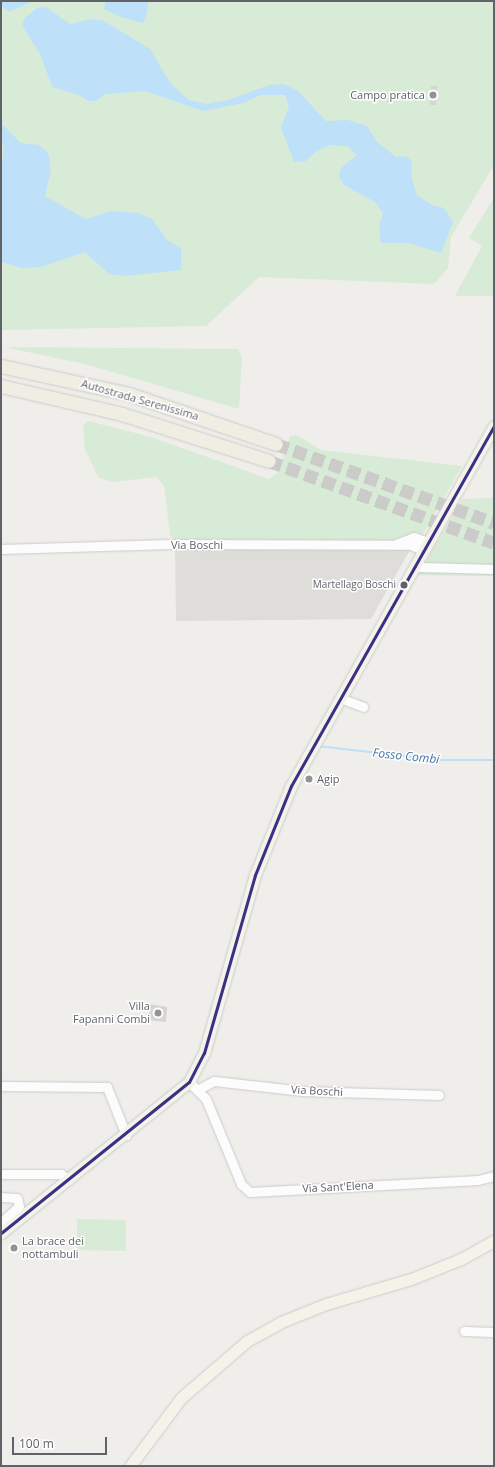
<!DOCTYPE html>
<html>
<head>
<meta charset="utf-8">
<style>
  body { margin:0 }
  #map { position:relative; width:495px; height:1467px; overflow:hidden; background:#efeeea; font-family:"Open Sans",sans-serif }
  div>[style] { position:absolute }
  .industrial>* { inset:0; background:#dfddda }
  .green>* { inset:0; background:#d8ebd6 }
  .water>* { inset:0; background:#bfe0f9 }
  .stream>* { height:2px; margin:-1px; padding:0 1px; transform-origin:1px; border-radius:1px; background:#bfe0f9 }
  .building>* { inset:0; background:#d6d5d3 }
  .highway-tunnel>* { height:13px; margin-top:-6.5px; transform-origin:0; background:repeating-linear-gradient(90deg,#cbcbca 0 13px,transparent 0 19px) }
  .roads { filter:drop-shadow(0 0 1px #cbcccc) drop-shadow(0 0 1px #cbcccc) }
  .minor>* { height:9px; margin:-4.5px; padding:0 4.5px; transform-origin:4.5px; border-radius:4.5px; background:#fdfcfc }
  .major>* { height:11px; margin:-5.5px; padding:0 5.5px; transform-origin:5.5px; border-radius:5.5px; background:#f4f2e9 }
  .highway>* { height:13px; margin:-6.5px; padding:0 6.5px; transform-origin:6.5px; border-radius:6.5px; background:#f0ede3 }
  .bus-1>* { height:3px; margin:-1.5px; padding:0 1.5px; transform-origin:1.5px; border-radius:1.5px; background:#393185 }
  .dots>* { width:11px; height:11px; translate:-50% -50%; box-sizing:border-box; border:2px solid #fff; border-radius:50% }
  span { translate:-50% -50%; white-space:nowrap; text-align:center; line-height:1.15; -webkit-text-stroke:3px #fff; paint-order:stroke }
  .bus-label { font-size:10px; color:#5f6368 }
  .right { translate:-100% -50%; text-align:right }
  .poi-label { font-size:11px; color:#5f6368 }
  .left { translate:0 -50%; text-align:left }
  .street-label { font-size:11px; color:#5f6368 }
  .water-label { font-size:12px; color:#4174aa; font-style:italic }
  .frame { position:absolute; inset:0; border:2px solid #5f6368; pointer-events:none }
  .scale { position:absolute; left:12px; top:1437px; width:95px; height:18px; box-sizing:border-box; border:2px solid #5f6368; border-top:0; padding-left:5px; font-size:12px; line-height:14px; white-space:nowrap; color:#5f6368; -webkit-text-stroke:3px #fff; paint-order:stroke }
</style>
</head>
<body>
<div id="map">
  <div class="industrial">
    <div style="clip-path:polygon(175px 547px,411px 548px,371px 619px,176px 621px)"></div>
  </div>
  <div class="green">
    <div style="clip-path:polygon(1px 1px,494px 1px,494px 165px,451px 237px,448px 268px,434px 284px,259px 277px,206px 326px,1px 330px)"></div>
    <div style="clip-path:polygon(494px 198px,494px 296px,455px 296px,482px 246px,469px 238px)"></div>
    <div style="clip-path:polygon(4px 347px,238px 349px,242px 358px,239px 409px,85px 364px)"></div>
    <div style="clip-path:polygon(88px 421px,151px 437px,269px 479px,278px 472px,290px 436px,297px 435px,321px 450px,462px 466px,423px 534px,409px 534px,392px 542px,176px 542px,170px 535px,164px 485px,156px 477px,112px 482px,98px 477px,85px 449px,83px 426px)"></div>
    <div style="clip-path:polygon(494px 498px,494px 576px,418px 575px,463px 499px)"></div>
    <div style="clip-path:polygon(77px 1219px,126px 1220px,126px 1251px,77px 1250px)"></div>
  </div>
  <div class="water">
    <div style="clip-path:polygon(1px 1px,33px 1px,9px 12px,1px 6px)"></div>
    <div style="clip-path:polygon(106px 1px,148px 1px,147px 13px,143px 23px,120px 17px,104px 9px)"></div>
    <div style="clip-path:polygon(46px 7px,70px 24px,91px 19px,104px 21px,150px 49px,171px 84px,189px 100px,206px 104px,228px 100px,269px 85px,284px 84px,298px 91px,326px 121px,348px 120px,367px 126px,377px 142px,396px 157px,406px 156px,411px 160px,412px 179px,417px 195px,432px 205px,444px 208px,453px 222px,441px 253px,409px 243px,381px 243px,379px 226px,383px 213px,375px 202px,344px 185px,339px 176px,341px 168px,357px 155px,347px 146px,329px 145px,317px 151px,306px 161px,294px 162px,281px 128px,289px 106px,285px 95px,261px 95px,243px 103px,203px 111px,145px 91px,106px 94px,95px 101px,88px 101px,79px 95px,52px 87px,41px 56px,22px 25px,25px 18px,37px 8px)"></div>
    <div style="clip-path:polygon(1px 123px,21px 143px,39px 145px,48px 153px,51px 170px,45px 196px,86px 219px,111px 211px,138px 213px,152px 219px,167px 240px,181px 248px,181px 270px,125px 276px,109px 274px,85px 252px,41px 267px,22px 268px,1px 262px,1px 169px,4px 145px,1px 142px)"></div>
  </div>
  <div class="stream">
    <div style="left:318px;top:746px;width:122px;rotate:6.6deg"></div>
    <div style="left:439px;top:760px;width:55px"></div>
  </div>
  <div class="building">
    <div style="clip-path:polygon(431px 86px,437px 86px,436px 105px,430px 105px)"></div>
    <div style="clip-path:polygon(150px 1004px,167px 1007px,166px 1022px,148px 1020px)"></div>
  </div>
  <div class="highway-tunnel">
    <div style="left:276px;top:444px;width:232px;rotate:19.9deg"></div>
    <div style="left:269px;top:461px;width:239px;rotate:20deg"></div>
  </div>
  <div class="roads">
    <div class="minor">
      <div style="left:396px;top:544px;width:19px;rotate:-21deg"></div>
      <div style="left:414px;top:537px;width:14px;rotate:21deg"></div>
      <div style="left:1px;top:549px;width:169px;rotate:-1.7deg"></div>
      <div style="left:170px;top:544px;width:241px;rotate:0.2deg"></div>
      <div style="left:411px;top:545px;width:13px;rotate:23deg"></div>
      <div style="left:415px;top:564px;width:6px;rotate:31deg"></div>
      <div style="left:420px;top:567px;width:74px;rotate:1.5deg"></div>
      <div style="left:340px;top:698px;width:25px;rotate:21deg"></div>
      <div style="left:189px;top:1082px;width:24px;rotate:45deg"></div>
      <div style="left:206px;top:1099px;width:92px;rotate:67.6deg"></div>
      <div style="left:241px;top:1184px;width:12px;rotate:42deg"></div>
      <div style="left:250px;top:1192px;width:228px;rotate:-3deg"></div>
      <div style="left:478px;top:1180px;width:16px;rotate:-14deg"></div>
      <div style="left:1px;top:1086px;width:106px;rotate:0.5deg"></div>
      <div style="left:107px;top:1087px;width:52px;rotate:68.4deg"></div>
      <div style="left:197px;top:1090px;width:19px;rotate:-28deg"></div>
      <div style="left:214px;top:1081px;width:90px;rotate:6.4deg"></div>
      <div style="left:303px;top:1091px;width:136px;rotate:1.7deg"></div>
      <div style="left:1px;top:1174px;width:60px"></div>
      <div style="left:61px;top:1174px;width:10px;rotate:37deg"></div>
      <div style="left:1px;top:1197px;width:16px;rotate:4deg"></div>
      <div style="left:17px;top:1198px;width:8px;rotate:76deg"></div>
      <div style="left:19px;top:1206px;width:24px;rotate:138deg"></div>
      <div style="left:464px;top:1331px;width:30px;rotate:2deg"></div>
    </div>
    <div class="major">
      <div style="left:1px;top:1233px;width:241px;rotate:-38.8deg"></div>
      <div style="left:189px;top:1082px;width:33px;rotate:-63deg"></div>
      <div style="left:204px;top:1053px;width:185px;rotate:-74deg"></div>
      <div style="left:255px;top:875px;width:96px;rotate:-68deg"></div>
      <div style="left:291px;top:786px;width:413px;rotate:-60.6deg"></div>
      <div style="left:130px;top:1466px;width:85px;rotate:-53.1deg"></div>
      <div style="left:181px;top:1398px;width:87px;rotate:-40.8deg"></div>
      <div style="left:247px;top:1341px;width:39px;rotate:-29deg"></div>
      <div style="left:281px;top:1322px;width:48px;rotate:-21.8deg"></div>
      <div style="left:326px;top:1304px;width:89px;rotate:-16.4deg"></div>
      <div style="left:411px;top:1279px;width:54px;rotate:-21.8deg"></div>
      <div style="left:461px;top:1259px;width:38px;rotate:-29deg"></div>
    </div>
    <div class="highway">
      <div style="left:1px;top:366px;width:131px;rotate:12.3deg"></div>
      <div style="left:129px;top:394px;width:155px;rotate:18.8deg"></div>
      <div style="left:1px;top:386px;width:124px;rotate:13deg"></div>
      <div style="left:122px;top:414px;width:154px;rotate:17.7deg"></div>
    </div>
  </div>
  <div class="bus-1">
    <div style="left:1px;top:1233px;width:241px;rotate:-38.8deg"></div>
    <div style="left:189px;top:1082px;width:33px;rotate:-63deg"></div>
    <div style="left:204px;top:1053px;width:185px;rotate:-74deg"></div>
    <div style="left:255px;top:875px;width:96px;rotate:-68deg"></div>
    <div style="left:291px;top:786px;width:413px;rotate:-60.6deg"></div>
  </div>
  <div class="dots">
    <div style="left:433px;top:95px;background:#919496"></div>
    <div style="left:404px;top:585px;background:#5f6368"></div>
    <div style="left:309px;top:779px;background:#919496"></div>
    <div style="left:158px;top:1013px;background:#919496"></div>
    <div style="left:14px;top:1248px;background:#919496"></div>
  </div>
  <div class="bus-label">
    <span class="right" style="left:396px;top:585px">Martellago Boschi</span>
  </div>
  <div class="poi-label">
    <span class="right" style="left:425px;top:95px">Campo pratica</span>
    <span class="left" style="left:317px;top:779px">Agip</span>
    <span class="right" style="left:150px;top:1013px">Villa<br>Fapanni Combi</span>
    <span class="left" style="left:22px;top:1248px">La brace dei<br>nottambuli</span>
  </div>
  <div class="street-label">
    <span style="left:140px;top:400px;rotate:16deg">Autostrada Serenissima</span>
    <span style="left:197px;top:545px">Via Boschi</span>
    <span style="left:317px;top:1091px;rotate:3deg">Via Boschi</span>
    <span style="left:338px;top:1187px;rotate:-3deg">Via Sant'Elena</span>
  </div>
  <div class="water-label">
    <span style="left:406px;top:756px;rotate:6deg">Fosso Combi</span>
  </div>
  <div class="frame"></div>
  <div class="scale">100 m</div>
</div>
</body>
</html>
